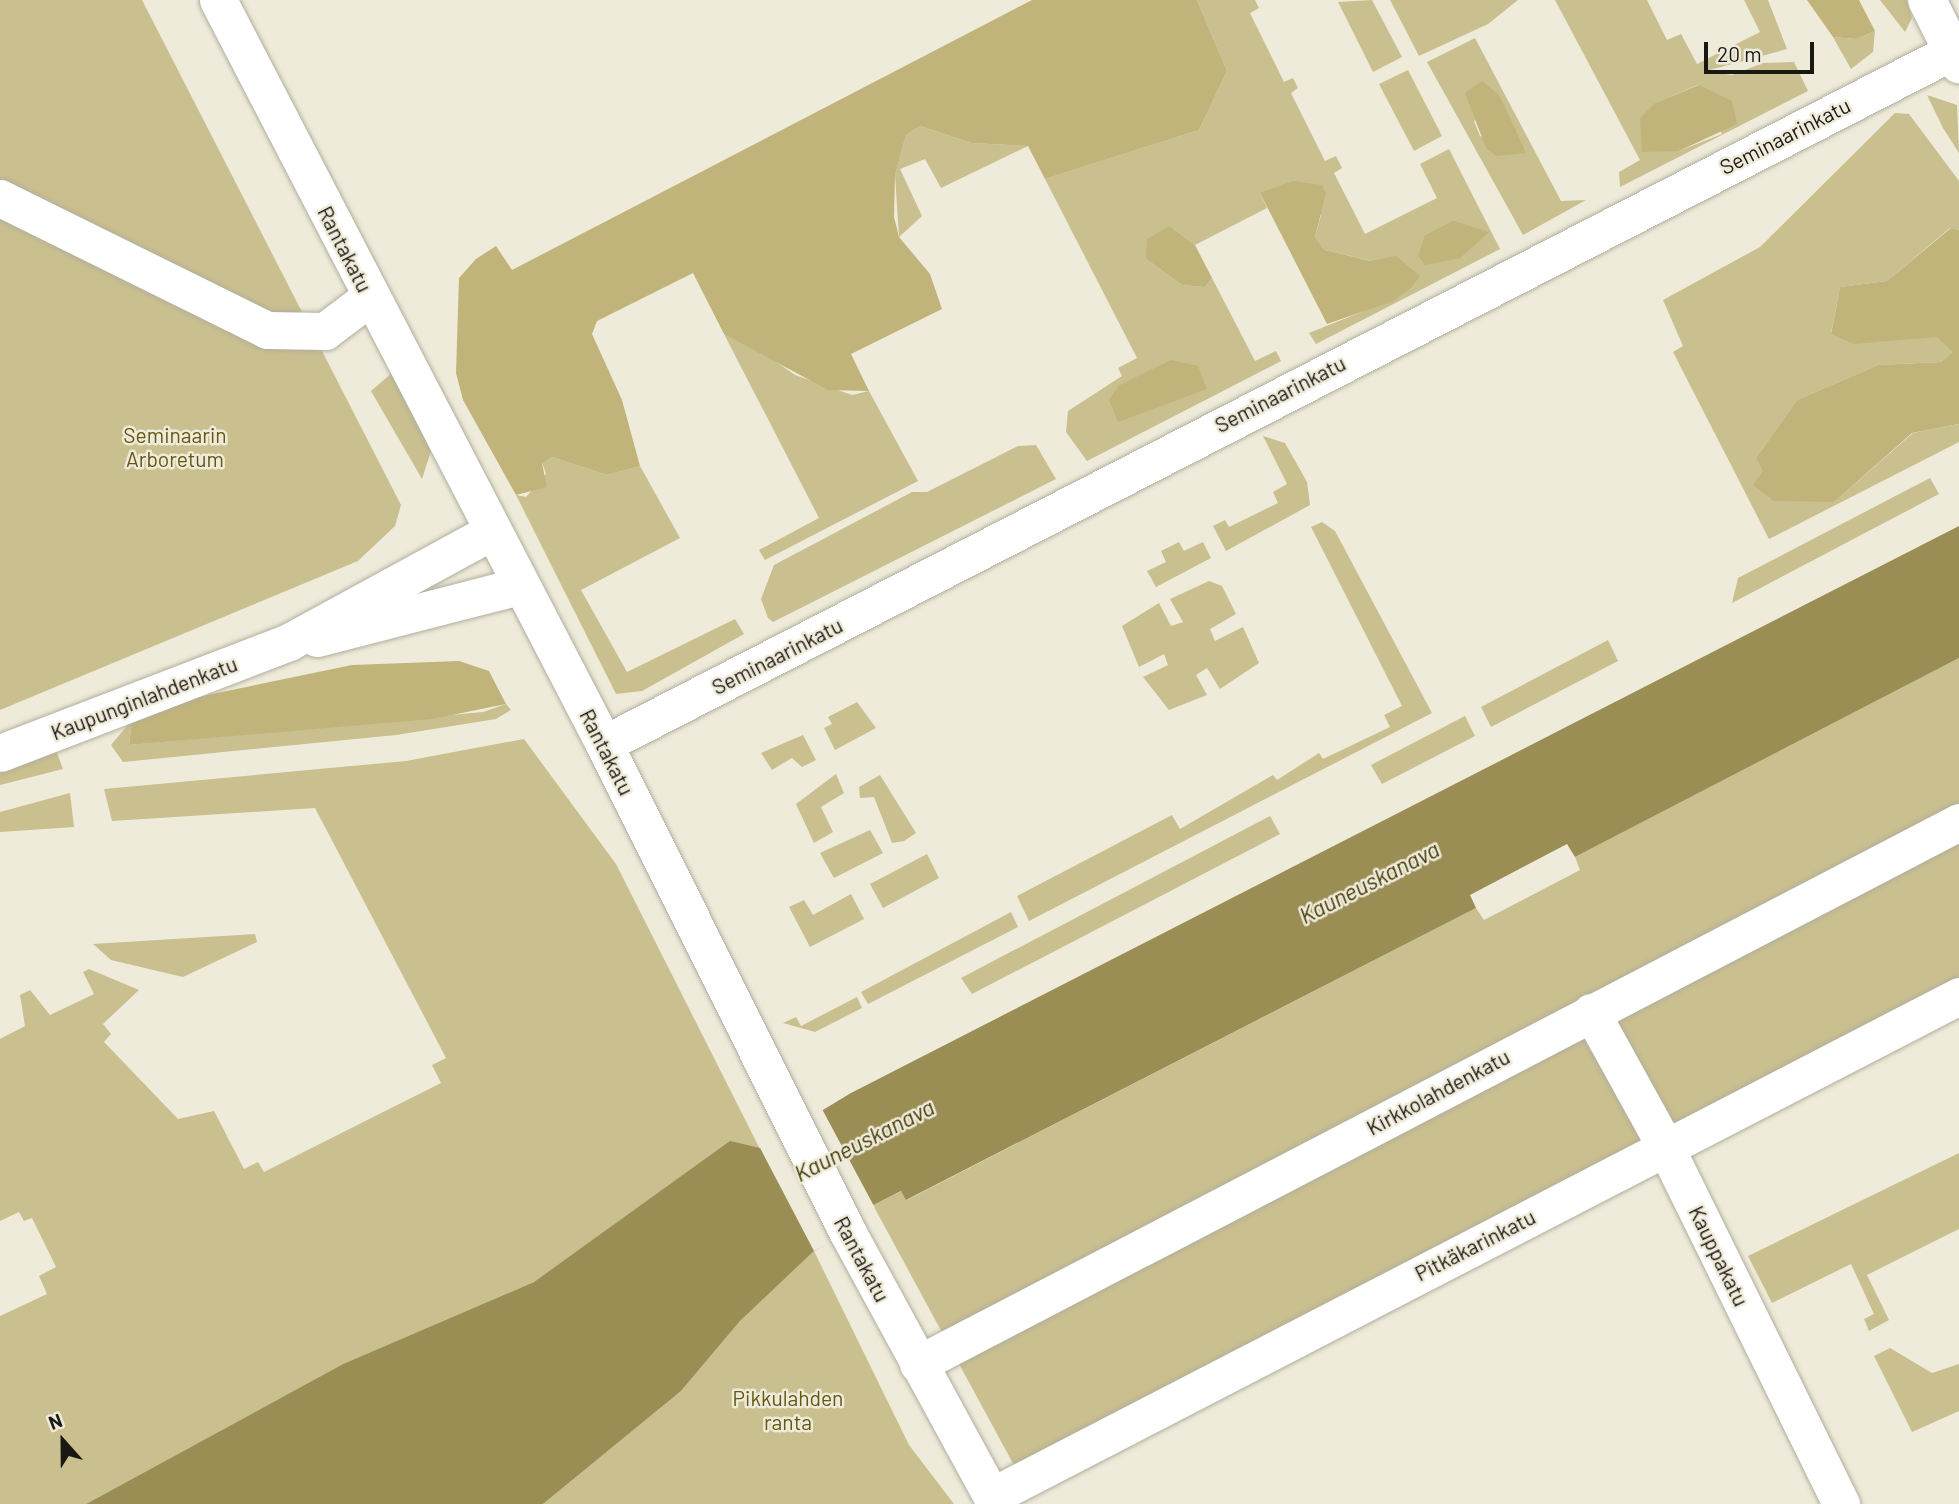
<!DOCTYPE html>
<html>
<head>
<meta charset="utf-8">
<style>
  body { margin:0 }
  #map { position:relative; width:1959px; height:1504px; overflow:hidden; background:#efebda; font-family:Barlow,sans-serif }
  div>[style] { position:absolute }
  .green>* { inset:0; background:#c9bf8f }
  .forest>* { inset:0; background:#c1b47a }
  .water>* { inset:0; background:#9a8e55 }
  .pier>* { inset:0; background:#efebda }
  .roads { filter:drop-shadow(0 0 2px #b1ae9d) drop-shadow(0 0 2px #b1ae9d) }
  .minor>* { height:37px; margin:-18.5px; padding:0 18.5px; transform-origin:18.5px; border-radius:18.5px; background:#fff }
  .tertiary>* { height:38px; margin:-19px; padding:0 19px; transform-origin:19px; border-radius:19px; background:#fff }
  span { translate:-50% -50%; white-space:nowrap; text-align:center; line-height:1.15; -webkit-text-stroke:5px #efebda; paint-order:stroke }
  .street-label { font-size:21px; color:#191812 }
  .park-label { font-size:21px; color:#655711 }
  .water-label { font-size:23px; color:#443b0b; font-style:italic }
  .north { position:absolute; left:28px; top:1406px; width:70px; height:70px; -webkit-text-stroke:5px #efebda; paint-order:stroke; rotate:339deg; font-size:19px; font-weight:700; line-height:28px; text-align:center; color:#191812 }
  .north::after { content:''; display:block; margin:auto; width:24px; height:32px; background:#191812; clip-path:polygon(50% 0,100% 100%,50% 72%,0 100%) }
  .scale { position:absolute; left:1704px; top:42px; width:110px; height:32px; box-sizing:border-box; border:4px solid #191812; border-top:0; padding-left:9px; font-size:21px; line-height:24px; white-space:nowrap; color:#191812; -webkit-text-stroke:5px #efebda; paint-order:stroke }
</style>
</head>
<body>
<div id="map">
  <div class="green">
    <div style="clip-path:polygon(0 0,142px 0,401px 505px,395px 526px,358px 561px,0 710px)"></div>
    <div style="clip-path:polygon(evenodd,1197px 0,1255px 0,1259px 8px,1250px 13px,1284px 82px,1293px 78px,1298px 88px,1291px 93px,1325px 161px,1336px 156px,1342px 168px,1334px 173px,1365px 234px,1437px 198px,1420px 164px,1449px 149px,1500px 249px,1316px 344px,1309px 333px,1364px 311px,1372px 261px,1325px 250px,1315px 237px,1321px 215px,1260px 193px,1267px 208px,1195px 245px,1170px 226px,1146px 259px,1182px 285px,1205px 287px,1212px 278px,1255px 361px,1276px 351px,1281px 361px,1087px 461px,1066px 432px,1068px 411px,1122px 376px,1118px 368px,1137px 358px,1045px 179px,1199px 130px,1227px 71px,1197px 0,1453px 220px,1488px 232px,1461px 258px,1425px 235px,1453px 220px)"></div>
    <div style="clip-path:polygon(1372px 0,1402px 57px,1373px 72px,1338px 2px)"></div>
    <div style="clip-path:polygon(1390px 0,1518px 0,1488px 24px,1419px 56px)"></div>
    <div style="clip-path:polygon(evenodd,1555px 0,1647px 0,1667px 40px,1681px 34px,1697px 64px,1760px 32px,1744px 0,1768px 0,1787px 49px,1706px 71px,1732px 75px,1763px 63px,1794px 62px,1808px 91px,1620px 187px,1619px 172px,1640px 160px,1555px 0,1698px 85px,1722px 134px,1679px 151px,1655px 103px,1698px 85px)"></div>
    <div style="clip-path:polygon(1880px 0,1907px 0,1912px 18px,1905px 32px)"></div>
    <div style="clip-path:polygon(1875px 31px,1873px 52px,1851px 69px,1833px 37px,1856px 39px)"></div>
    <div style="clip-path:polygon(evenodd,1475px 38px,1561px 201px,1586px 200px,1523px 235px,1427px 62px,1475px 38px,1500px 96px,1511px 122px,1525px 153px,1480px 136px,1474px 121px,1500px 96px)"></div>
    <div style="clip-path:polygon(1408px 70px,1442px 136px,1414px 151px,1379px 84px)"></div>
    <div style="clip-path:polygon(1927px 95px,1957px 105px,1959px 153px,1943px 128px)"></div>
    <div style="clip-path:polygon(1895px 113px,1909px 114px,1959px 181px,1959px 230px,1950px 228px,1887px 281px,1840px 287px,1831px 333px,1936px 337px,1952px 352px,1941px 362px,1878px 365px,1797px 400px,1756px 458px,1834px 502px,1913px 433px,1959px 424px,1959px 442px,1769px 539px,1673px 352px,1683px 346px,1663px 300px,1760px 247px)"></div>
    <div style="clip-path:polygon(920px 126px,971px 143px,1028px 146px,941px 188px,925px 159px,900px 169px,922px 216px,899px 237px,895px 175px,906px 135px)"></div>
    <div style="clip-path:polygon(724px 334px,748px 342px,795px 375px,852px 395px,869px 391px,918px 481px,765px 560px,759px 550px,819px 518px)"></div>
    <div style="clip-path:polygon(392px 373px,431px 451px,422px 479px,371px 391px)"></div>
    <div style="clip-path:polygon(1263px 436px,1285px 443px,1307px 482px,1310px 505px,1226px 551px,1213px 526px,1225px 520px,1229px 527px,1278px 503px,1273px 492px,1287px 484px)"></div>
    <div style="clip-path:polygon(1036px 445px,1056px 479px,773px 622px,768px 618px,761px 599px,774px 565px,912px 492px,927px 492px,1018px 446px)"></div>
    <div style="clip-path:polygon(552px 457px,607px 475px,640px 466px,680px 538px,581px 590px,627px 672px,735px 619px,744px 634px,642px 691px,616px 694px,516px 495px,526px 497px,546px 474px,542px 462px)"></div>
    <div style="clip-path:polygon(1930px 478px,1939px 494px,1732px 603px,1738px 578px)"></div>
    <div style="clip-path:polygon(1322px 522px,1335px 531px,1432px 713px,1029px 921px,1017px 896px,1172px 815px,1180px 829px,1273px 775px,1277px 780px,1319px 753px,1323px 759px,1390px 727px,1384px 715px,1402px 706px,1311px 527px)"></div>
    <div style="clip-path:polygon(1179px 542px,1184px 551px,1203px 542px,1211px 558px,1156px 587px,1147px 571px,1166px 562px,1161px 551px)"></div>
    <div style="clip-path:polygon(1209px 581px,1222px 586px,1236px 614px,1210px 629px,1215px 641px,1243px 627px,1259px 663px,1220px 689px,1207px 668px,1196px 675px,1207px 695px,1169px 710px,1143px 677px,1168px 665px,1164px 654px,1139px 667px,1122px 626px,1159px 603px,1171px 626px,1183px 622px,1170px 599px)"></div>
    <div style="clip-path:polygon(1608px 640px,1618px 661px,1491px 727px,1481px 707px)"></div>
    <div style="clip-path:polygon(1959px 658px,1959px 982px,1016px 1469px,873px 1205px,902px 1191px,907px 1200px,1476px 908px,1484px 920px,1580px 870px,1575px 857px)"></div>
    <div style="clip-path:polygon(857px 702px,876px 728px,835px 750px,824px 728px,832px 724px,828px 717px)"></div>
    <div style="clip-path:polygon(506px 704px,511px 710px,496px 719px,396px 735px,123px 762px,111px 745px,132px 720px,129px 745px,483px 712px)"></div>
    <div style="clip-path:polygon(1465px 716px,1475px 736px,1382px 784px,1371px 765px)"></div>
    <div style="clip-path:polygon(803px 735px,816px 760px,802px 767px,792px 758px,772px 770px,761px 753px)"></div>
    <div style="clip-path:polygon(524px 739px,616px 864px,760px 1149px,605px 1232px,534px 1282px,343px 1364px,86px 1504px,0 1504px,0 1316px,47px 1294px,39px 1276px,56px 1267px,32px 1218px,24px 1221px,19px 1212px,0 1221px,0 1039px,25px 1026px,20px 995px,30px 990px,50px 1015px,94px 994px,83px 972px,89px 969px,139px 990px,103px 1024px,111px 1034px,104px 1042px,178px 1119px,214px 1111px,244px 1169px,258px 1162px,264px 1172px,441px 1083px,432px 1065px,446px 1058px,315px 808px,112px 821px,104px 789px,406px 761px)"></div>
    <div style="clip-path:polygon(55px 748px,63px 769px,0 785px,0 770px)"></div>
    <div style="clip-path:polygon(836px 774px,844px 793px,821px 807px,833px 832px,814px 843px,796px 804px)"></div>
    <div style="clip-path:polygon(880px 775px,916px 833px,904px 841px,892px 843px,874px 797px,860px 798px,859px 787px)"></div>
    <div style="clip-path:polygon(70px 793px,74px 827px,0 832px,0 812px)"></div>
    <div style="clip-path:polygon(1270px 816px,1280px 834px,972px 994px,961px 978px)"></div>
    <div style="clip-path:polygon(870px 830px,883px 853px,834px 878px,820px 853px)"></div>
    <div style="clip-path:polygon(927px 854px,939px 878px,883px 908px,870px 884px)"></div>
    <div style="clip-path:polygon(851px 894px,864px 919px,810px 947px,789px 907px,804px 900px,813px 915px)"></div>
    <div style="clip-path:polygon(1011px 912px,1018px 927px,868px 1004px,861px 992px)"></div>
    <div style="clip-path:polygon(255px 934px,257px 942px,183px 977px,111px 960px,93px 944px)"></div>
    <div style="clip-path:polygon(857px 997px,862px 1008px,815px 1032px,783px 1023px,796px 1017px,801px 1026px)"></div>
    <div style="clip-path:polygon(1959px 1153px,1959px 1229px,1867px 1275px,1889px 1320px,1869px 1331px,1864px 1319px,1874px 1314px,1851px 1264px,1772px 1303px,1748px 1256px)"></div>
    <div style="clip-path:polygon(814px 1251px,909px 1445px,954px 1504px,543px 1504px,681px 1391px,740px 1321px)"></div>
    <div style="clip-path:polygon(1890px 1348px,1932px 1373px,1959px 1364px,1959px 1411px,1912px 1432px,1874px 1356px)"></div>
  </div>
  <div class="forest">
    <div style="clip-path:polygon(1032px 0,1197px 0,1227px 71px,1199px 130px,1045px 179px,1028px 146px,971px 143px,920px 126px,906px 135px,895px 175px,894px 217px,899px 237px,930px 274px,942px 309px,851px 354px,869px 391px,828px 390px,724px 334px,693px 273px,597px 321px,592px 334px,622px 400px,640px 466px,607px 475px,552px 457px,542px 463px,547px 487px,516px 495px,463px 400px,456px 373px,459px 278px,476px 259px,496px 246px,512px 270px)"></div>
    <div style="clip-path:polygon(1807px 0,1859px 0,1875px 31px,1856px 39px,1833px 37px)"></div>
    <div style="clip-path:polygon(1482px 81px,1500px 96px,1526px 153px,1496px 156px,1486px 148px,1465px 93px)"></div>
    <div style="clip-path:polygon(1699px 85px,1732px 101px,1737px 124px,1679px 151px,1642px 152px,1640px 118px,1655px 103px)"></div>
    <div style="clip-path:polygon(1293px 181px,1322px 185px,1326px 193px,1315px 237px,1325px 250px,1371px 261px,1396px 256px,1420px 276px,1412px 287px,1393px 301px,1327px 324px,1260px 193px)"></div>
    <div style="clip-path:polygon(1453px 220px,1489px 232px,1461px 258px,1425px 265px,1418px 256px,1425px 235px)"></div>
    <div style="clip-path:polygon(1170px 226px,1195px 245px,1212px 278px,1205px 287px,1182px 285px,1146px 259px,1147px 239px)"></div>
    <div style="clip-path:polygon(1951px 228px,1959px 230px,1959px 424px,1912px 433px,1834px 502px,1774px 501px,1753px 485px,1763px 471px,1756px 458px,1797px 400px,1878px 365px,1941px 362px,1952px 352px,1936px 337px,1854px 344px,1831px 334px,1840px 287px,1887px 281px)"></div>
    <div style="clip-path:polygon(1171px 360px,1198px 366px,1207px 389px,1118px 422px,1109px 400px,1118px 386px)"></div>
    <div style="clip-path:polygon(459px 661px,489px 671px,506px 704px,432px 719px,129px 745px,132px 720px,193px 698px,352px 665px)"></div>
  </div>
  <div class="water">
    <div style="clip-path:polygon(1959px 526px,1959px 658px,1575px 857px,1567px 844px,1470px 895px,1476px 908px,906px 1200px,901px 1191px,834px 1225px,839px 1238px,814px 1251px,740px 1321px,681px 1391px,543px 1504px,86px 1504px,343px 1364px,534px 1282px,730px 1141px,760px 1148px,851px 1093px)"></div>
  </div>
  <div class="pier">
    <div style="clip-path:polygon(822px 1109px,875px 1208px,838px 1227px,842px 1237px,814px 1251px,758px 1144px)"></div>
  </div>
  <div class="roads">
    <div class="minor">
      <div style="left:218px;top:0;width:838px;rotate:62.58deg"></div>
      <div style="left:604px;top:744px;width:546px;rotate:63.48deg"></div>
      <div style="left:848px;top:1233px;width:309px;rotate:61.4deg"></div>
      <div style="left:0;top:198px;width:298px;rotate:26.3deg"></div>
      <div style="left:267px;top:330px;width:58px;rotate:1deg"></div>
      <div style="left:325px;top:331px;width:56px;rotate:-37.1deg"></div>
      <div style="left:317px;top:638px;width:210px;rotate:-14.4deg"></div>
      <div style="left:604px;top:744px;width:1523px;rotate:-27.19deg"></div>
      <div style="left:0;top:753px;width:310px;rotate:-21deg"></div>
      <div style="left:289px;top:642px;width:230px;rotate:-28.6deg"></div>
      <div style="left:1591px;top:1012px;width:153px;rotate:61.1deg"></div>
      <div style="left:1665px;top:1146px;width:399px;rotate:63.8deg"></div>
      <div style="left:918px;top:1364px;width:1174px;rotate:-27.5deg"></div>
      <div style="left:992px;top:1496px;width:1089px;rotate:-27.34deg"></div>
    </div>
    <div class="tertiary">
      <div style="left:1927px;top:0;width:72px;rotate:63.4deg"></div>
    </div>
  </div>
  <div class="street-label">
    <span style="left:1785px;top:136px;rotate:-27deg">Seminaarinkatu</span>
    <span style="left:345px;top:249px;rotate:63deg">Rantakatu</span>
    <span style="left:1280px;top:394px;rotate:-27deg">Seminaarinkatu</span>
    <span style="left:777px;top:656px;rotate:-27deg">Seminaarinkatu</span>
    <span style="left:144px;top:698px;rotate:-21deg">Kaupunginlahdenkatu</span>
    <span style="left:607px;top:752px;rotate:63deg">Rantakatu</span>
    <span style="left:1438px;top:1092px;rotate:-28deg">Kirkkolahdenkatu</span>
    <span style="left:1475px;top:1245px;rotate:-27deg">Pitkäkarinkatu</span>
    <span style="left:1719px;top:1256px;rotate:64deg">Kauppakatu</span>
    <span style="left:862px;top:1259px;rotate:62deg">Rantakatu</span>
  </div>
  <div class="park-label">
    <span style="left:175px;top:447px">Seminaarin<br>Arboretum</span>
    <span style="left:788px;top:1410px">Pikkulahden<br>ranta</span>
  </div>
  <div class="water-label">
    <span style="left:1369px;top:882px;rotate:-27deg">Kauneuskanava</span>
    <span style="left:864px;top:1140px;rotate:-27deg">Kauneuskanava</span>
  </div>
  <div class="north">N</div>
  <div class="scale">20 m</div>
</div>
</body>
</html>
